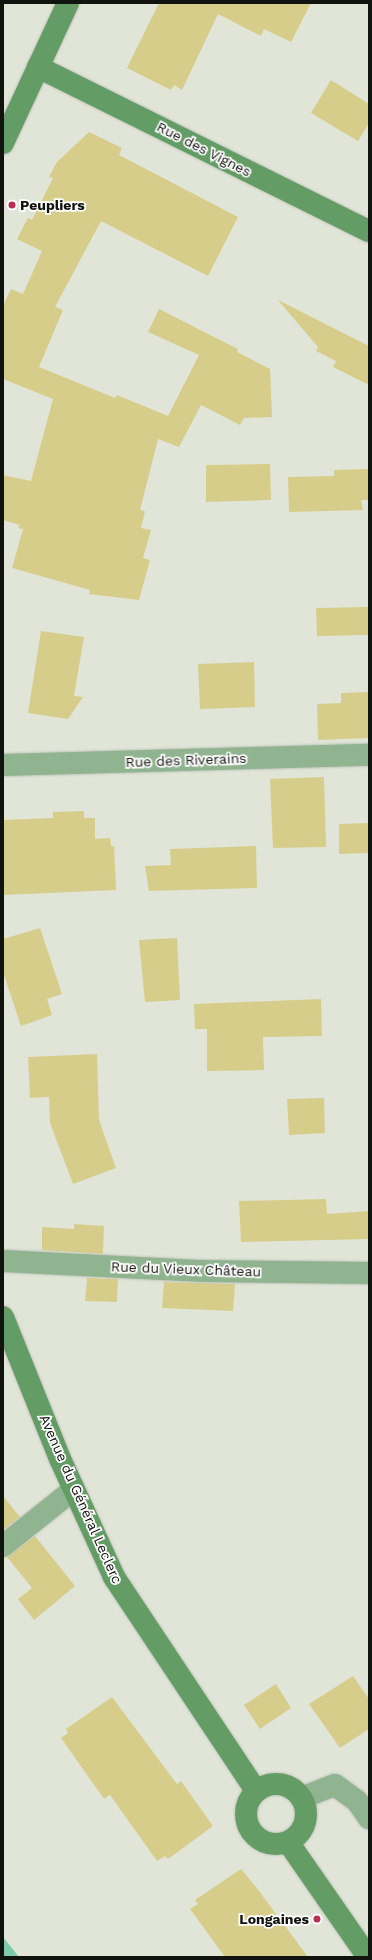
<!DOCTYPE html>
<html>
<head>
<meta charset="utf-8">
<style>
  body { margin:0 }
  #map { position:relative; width:372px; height:1960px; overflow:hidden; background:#e0e5d8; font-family:"Work Sans",sans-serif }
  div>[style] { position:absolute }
  .water>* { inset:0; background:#7ecaac }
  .building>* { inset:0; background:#d7cd8a }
  .roads { filter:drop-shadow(0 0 1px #bfc3b8) drop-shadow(0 0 1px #bfc3b8) }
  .street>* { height:22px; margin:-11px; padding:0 11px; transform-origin:11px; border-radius:11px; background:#8fb48f }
  .secondary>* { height:22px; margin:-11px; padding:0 11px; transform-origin:11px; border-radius:11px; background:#649c66 }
  .secondary>.ring { margin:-11px; padding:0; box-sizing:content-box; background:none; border:22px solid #649c66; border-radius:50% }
  .dots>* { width:11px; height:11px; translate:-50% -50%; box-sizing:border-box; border:2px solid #fff; border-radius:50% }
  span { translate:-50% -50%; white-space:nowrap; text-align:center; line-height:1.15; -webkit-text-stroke:3.5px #fff; paint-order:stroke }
  .street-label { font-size:14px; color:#11130e }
  .poi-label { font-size:14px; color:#11130e; font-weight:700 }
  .left { translate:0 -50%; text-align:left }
  .right { translate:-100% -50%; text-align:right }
  .frame { position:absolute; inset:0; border:4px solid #11130e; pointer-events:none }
</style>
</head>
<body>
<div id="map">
  <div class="water">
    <div style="clip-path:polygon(3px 1937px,19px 1957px,3px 1957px)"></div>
  </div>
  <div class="building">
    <div style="clip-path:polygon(159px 3px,311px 3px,291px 42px,264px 29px,261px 36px,218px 14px,182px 90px,174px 85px,171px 90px,127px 68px)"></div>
    <div style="clip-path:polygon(331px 80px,369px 104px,369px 123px,358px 141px,311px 113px)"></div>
    <div style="clip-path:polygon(89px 132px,122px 148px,119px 155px,238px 217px,208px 276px,101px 221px,55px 307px,63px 310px,39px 367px,115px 398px,117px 395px,168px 416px,199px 355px,148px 332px,159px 309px,238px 349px,237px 352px,270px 369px,272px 417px,244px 418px,240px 425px,201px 405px,179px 447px,158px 439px,140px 510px,145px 511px,141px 528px,151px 530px,143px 558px,150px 560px,139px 600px,89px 594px,90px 590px,12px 568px,23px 529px,18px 528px,20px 525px,3px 520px,3px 475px,31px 481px,53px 399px,3px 379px,3px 306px,11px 289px,23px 294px,42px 251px,17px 239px,28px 218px,32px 220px,53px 178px,49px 177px,57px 162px)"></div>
    <div style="clip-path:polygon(278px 300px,369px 346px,369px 385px,333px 367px,336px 361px,316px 351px,318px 347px)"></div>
    <div style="clip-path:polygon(270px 464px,271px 500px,206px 502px,206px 465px)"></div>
    <div style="clip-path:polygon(369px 469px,369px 500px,361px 500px,363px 510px,289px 512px,288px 477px,334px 476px,334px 470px)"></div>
    <div style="clip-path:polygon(368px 607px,368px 635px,317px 636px,316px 608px)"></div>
    <div style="clip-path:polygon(41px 631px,84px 637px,74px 696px,83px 697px,68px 719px,28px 713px)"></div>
    <div style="clip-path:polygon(254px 662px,255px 707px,200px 709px,198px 664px)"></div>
    <div style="clip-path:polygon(369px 692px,369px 738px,318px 740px,317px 704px,341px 703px,341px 693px)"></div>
    <div style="clip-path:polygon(324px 777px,326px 847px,273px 848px,270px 779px)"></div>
    <div style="clip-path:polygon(84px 811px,84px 818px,95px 818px,95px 839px,110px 838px,111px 846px,114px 846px,116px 890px,3px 895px,3px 820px,53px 818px,53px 812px)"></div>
    <div style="clip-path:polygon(369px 823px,369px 853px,339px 854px,339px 824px)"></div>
    <div style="clip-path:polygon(256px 846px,257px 888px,149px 891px,145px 866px,171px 865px,170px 849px)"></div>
    <div style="clip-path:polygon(40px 928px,62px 994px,47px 999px,52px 1015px,21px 1026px,3px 972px,3px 939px)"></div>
    <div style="clip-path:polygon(177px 938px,180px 1000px,145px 1002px,139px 940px)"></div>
    <div style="clip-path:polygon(321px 999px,322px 1036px,263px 1037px,264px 1070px,207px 1071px,207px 1029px,195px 1029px,194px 1004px)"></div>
    <div style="clip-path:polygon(97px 1054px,99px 1120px,116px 1168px,73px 1184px,50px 1123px,49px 1097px,30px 1098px,28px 1057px)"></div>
    <div style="clip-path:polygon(324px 1098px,325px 1133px,289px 1135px,287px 1099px)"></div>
    <div style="clip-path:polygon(326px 1199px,327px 1214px,369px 1211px,369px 1239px,241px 1242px,239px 1201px)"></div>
    <div style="clip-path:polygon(74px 1224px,104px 1226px,103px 1254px,42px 1250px,42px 1227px,74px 1229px)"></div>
    <div style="clip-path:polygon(87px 1278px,118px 1279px,117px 1302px,85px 1301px)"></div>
    <div style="clip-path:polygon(164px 1282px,235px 1284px,233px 1311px,162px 1308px)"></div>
    <div style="clip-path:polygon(3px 1496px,20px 1517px,3px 1530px)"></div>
    <div style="clip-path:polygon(35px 1536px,75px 1586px,34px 1620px,18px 1599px,32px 1588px,7px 1557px)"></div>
    <div style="clip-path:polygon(353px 1676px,369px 1699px,369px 1729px,340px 1748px,309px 1704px)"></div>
    <div style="clip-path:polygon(276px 1684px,291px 1708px,260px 1729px,244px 1705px)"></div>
    <div style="clip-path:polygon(112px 1697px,177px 1784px,181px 1781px,213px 1826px,168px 1859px,165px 1856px,157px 1861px,110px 1795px,104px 1799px,61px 1738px,68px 1733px,66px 1729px)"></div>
    <div style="clip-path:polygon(241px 1869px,256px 1887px,308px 1957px,225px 1957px,190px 1909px,198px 1904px,195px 1900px)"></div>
  </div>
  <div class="roads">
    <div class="street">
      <div style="left:3px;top:765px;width:366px;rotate:-1.6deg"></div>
      <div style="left:3px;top:1261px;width:200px;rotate:2.9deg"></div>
      <div style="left:203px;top:1271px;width:166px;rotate:0.7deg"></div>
      <div style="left:3px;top:1546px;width:90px;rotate:-38.7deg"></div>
      <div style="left:301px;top:1798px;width:36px;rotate:-21deg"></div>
      <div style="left:335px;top:1785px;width:27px;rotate:36deg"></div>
      <div style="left:357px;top:1801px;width:21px;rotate:55deg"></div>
    </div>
    <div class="secondary">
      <div style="left:38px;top:67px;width:369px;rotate:26.4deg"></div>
      <div style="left:3px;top:143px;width:154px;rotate:-65.1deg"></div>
      <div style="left:3px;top:1317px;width:155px;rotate:68.1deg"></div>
      <div style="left:61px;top:1461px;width:128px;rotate:65.4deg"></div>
      <div style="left:114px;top:1577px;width:257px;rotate:56.4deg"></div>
      <div class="ring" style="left:246px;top:1784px;width:38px;height:38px"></div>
      <div style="left:288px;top:1842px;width:140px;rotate:55.2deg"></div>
    </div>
  </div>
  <div class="dots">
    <div style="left:12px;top:205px;background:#bd2d50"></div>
    <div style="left:317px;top:1919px;background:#bd2d50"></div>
  </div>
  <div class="street-label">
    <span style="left:204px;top:149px;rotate:27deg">Rue des Vignes</span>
    <span style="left:186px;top:760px;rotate:-2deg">Rue des Riverains</span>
    <span style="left:186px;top:1269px;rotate:2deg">Rue du Vieux Château</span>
    <span style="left:81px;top:1499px;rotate:66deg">Avenue du Général Leclerc</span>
  </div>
  <div class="poi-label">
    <span class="left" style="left:20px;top:205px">Peupliers</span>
    <span class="right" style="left:309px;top:1919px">Longaines</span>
  </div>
  <div class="frame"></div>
</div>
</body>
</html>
